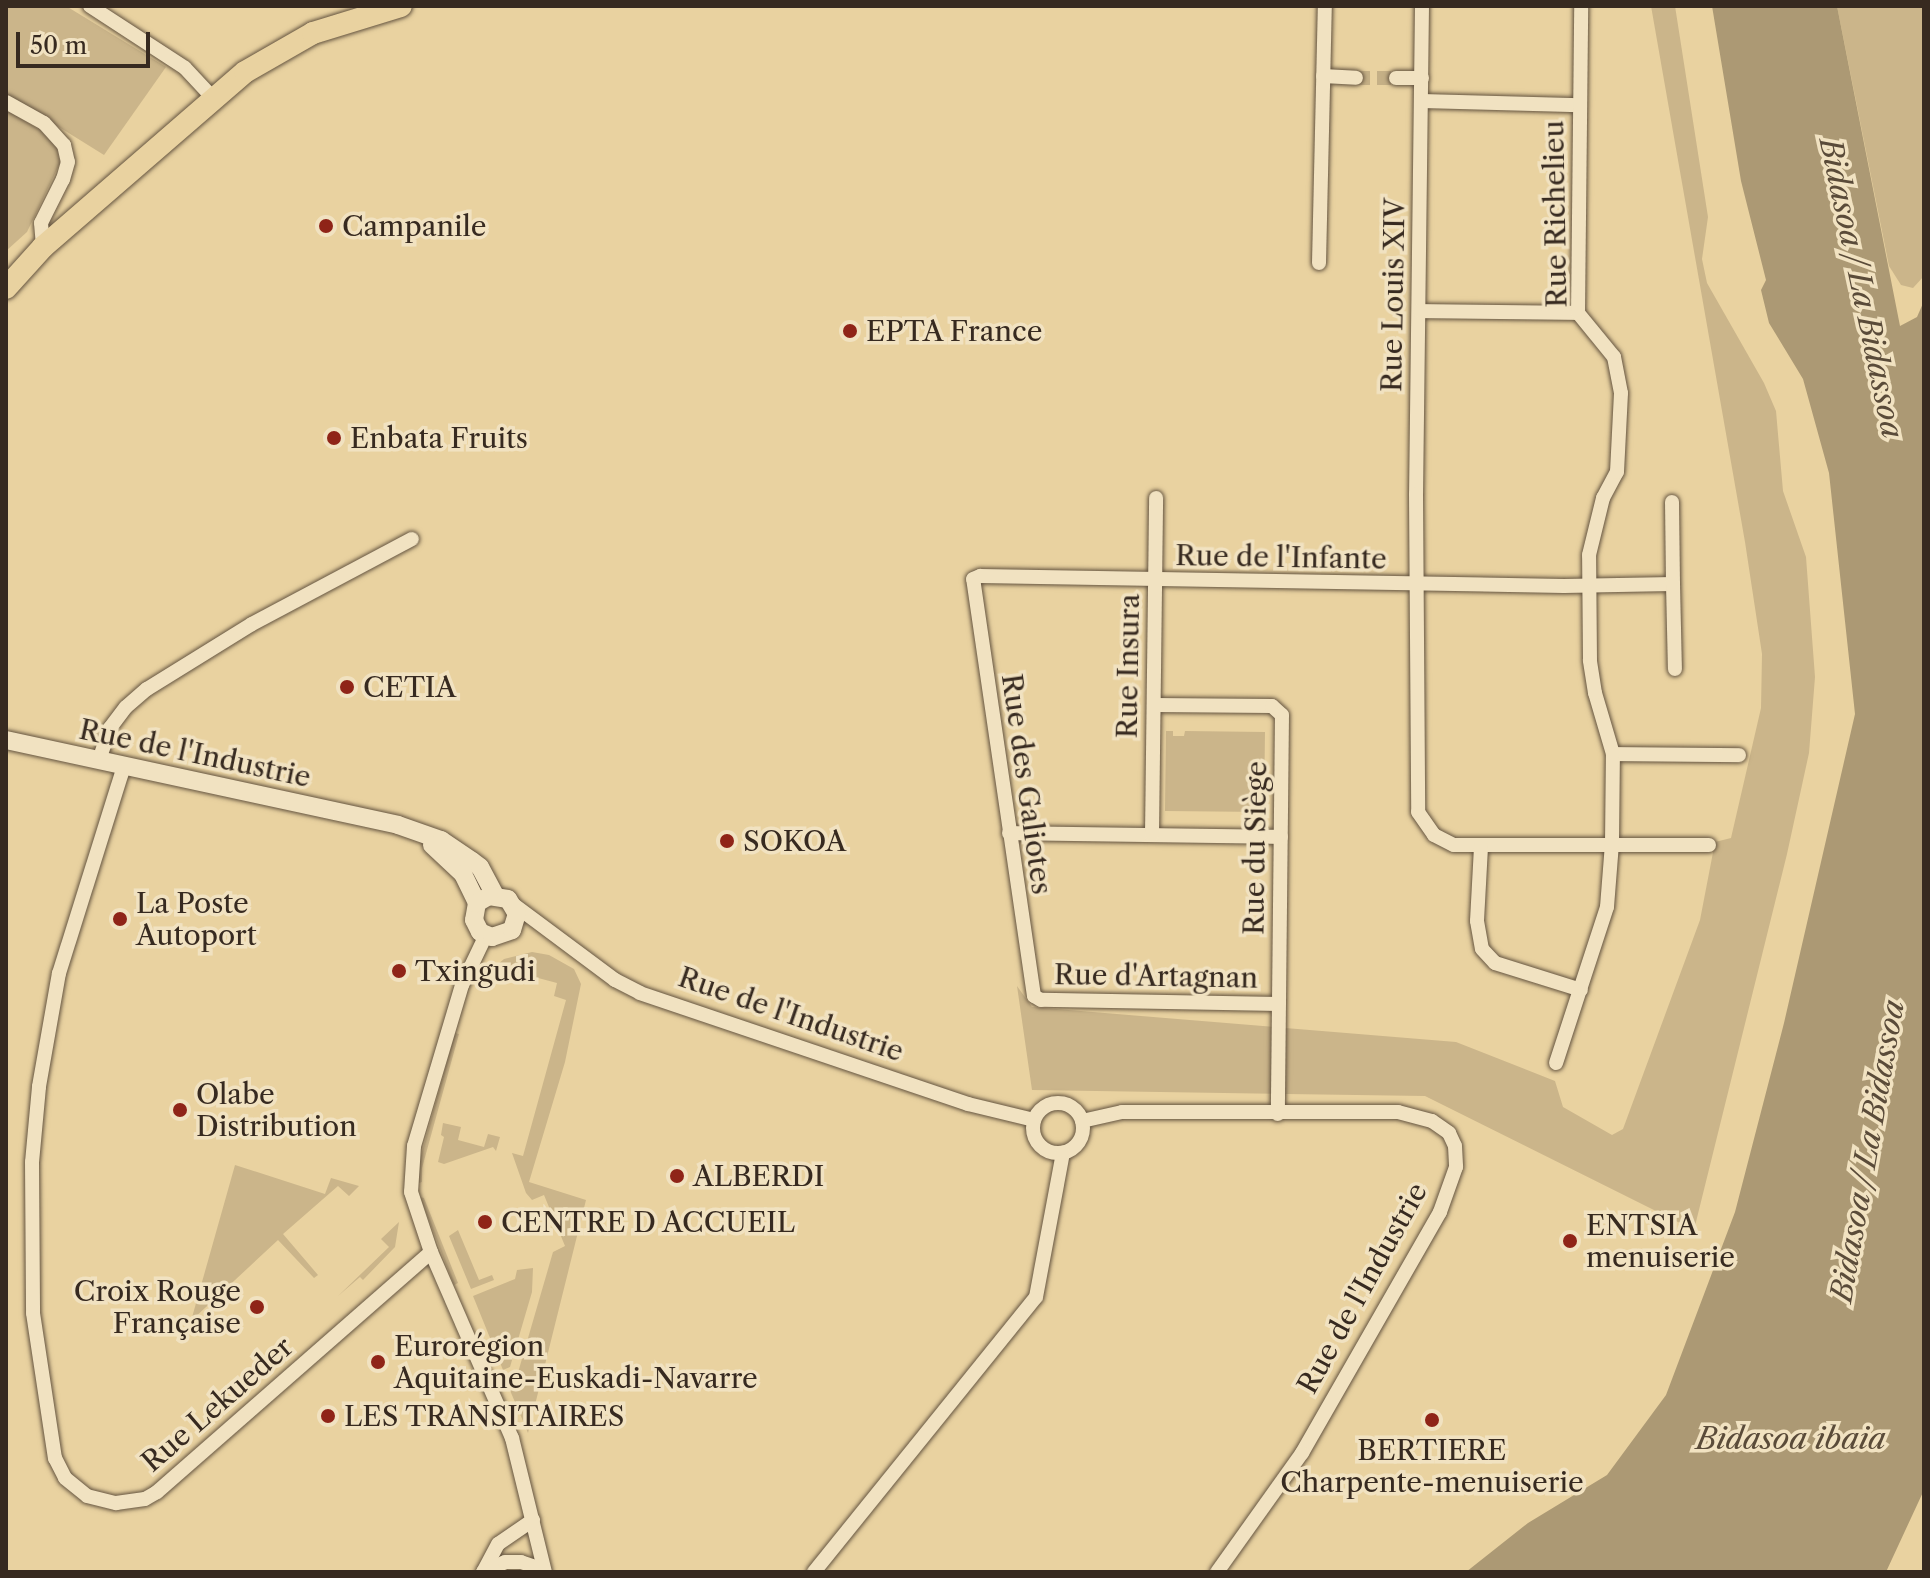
<!DOCTYPE html>
<html>
<head>
<meta charset="utf-8">
<style>
  body { margin:0 }
  #map { position:relative; width:1930px; height:1578px; overflow:hidden; background:#e9d2a0; font-family:"Libre Caslon Text",serif }
  div>[style] { position:absolute }
  .green>* { inset:0; background:#cbb58a }
  .water>* { inset:0; background:#ac9974 }
  .minor-tunnel>* { height:14px; margin-top:-7px; transform-origin:0; background:repeating-linear-gradient(90deg,#c5b086 0 14px,transparent 0 21px) }
  .roads { filter:drop-shadow(0 0 2px #645440) drop-shadow(0 0 2px #645440) }
  .minor>* { height:14px; margin:-7px; padding:0 7px; transform-origin:7px; border-radius:7px; background:#f1e2c1 }
  .minor>.ring { margin:-7px; padding:0; box-sizing:content-box; background:none; border:14px solid #f1e2c1; border-radius:50% }
  .tertiary>* { height:18px; margin:-9px; padding:0 9px; transform-origin:9px; border-radius:9px; background:#f1e2c1 }
  .primary>* { height:22px; margin:-11px; padding:0 11px; transform-origin:11px; border-radius:11px; background:#e9d2a0 }
  .dots>* { width:22px; height:22px; translate:-50% -50%; box-sizing:border-box; border:4px solid #f1e2c1; border-radius:50% }
  span { translate:-50% -50%; white-space:nowrap; text-align:center; line-height:1.15; -webkit-text-stroke:7px #f1e2c1; paint-order:stroke }
  .street-label { font-size:28px; color:#372a20 }
  .poi-label { font-size:28px; color:#372a20 }
  .left { translate:0 -50%; text-align:left }
  .right { translate:-100% -50%; text-align:right }
  .water-label { font-size:30px; color:#5a4b39; font-style:italic }
  .frame { position:absolute; inset:0; border:8px solid #372a20; pointer-events:none }
  .scale { position:absolute; left:16px; top:32px; width:134px; height:36px; box-sizing:border-box; border:4px solid #372a20; border-top:0; padding-left:10px; font-size:24px; line-height:28px; white-space:nowrap; color:#372a20; -webkit-text-stroke:6px #f1e2c1; paint-order:stroke }
</style>
</head>
<body>
<div id="map">
  <div class="green">
    <div style="clip-path:polygon(6px 6px,66px 6px,166px 67px,104px 155px,6px 94px)"></div>
    <div style="clip-path:polygon(1651px 6px,1675px 6px,1708px 217px,1702px 259px,1707px 283px,1764px 383px,1776px 411px,1783px 491px,1806px 557px,1815px 677px,1809px 753px,1787px 854px,1694px 1230px,1425px 1096px,1032px 1090px,1017px 986px,1032px 1007px,1456px 1042px,1555px 1081px,1563px 1107px,1612px 1135px,1623px 1129px,1700px 920px,1715px 842px,1731px 838px,1761px 708px,1762px 654px,1745px 542px)"></div>
    <div style="clip-path:polygon(1837px 6px,1924px 6px,1924px 276px,1913px 288px,1901px 285px,1889px 266px)"></div>
    <div style="clip-path:polygon(6px 110px,40px 130px,57px 148px,60px 163px,27px 232px,6px 251px)"></div>
    <div style="clip-path:polygon(1166px 731px,1173px 731px,1173px 736px,1184px 736px,1185px 731px,1265px 732px,1264px 812px,1165px 811px)"></div>
    <div style="clip-path:polygon(532px 952px,549px 955px,574px 969px,581px 984px,565px 1062px,529px 1182px,586px 1200px,528px 1433px,509px 1388px,517px 1376px,553px 1252px,565px 1246px,544px 1195px,532px 1200px,526px 1193px,512px 1153px,523px 1156px,566px 1000px,554px 996px,557px 983px,504px 969px,500px 982px,488px 979px,490px 971px,504px 959px)"></div>
    <div style="clip-path:polygon(455px 1033px,459px 1034px,422px 1168px,422px 1182px,419px 1183px,419px 1163px)"></div>
    <div style="clip-path:polygon(443px 1123px,461px 1127px,458px 1140px,484px 1147px,488px 1134px,500px 1137px,496px 1151px,493px 1147px,444px 1164px,438px 1162px,444px 1137px,441px 1135px)"></div>
    <div style="clip-path:polygon(235px 1165px,325px 1194px,331px 1178px,359px 1186px,349px 1196px,338px 1186px,283px 1234px,318px 1275px,314px 1278px,278px 1240px,191px 1321px)"></div>
    <div style="clip-path:polygon(420px 1197px,424px 1198px,458px 1283px,454px 1285px)"></div>
    <div style="clip-path:polygon(399px 1222px,395px 1247px,363px 1280px,360px 1277px,338px 1296px,389px 1247px,381px 1239px)"></div>
    <div style="clip-path:polygon(458px 1230px,479px 1280px,492px 1275px,494px 1280px,471px 1289px,449px 1236px)"></div>
    <div style="clip-path:polygon(533px 1268px,532px 1292px,510px 1367px,503px 1370px,473px 1296px,515px 1279px,517px 1270px)"></div>
  </div>
  <div class="water">
    <div style="clip-path:polygon(1712px 6px,1837px 6px,1900px 326px,1917px 317px,1924px 301px,1924px 1490px,1886px 1572px,1466px 1572px,1528px 1523px,1607px 1475px,1666px 1395px,1735px 1212px,1784px 1023px,1855px 714px,1829px 473px,1803px 379px,1769px 323px,1761px 290px,1766px 280px,1741px 181px)"></div>
  </div>
  <div class="minor-tunnel">
    <div style="left:1356px;top:78px;width:40px"></div>
  </div>
  <div class="roads">
    <div class="minor">
      <div style="left:90px;top:6px;width:113px;rotate:33.1deg"></div>
      <div style="left:185px;top:68px;width:40px;rotate:47deg"></div>
      <div style="left:1422px;top:6px;width:488px;rotate:90.7deg"></div>
      <div style="left:1416px;top:494px;width:318px;rotate:89.6deg"></div>
      <div style="left:1418px;top:812px;width:28px;rotate:55deg"></div>
      <div style="left:1434px;top:835px;width:22px;rotate:27deg"></div>
      <div style="left:1454px;top:845px;width:255px"></div>
      <div style="left:1323px;top:76px;width:33px;rotate:3deg"></div>
      <div style="left:1396px;top:78px;width:26px"></div>
      <div style="left:1422px;top:101px;width:158px;rotate:1.5deg"></div>
      <div style="left:6px;top:102px;width:43px;rotate:28.9deg"></div>
      <div style="left:44px;top:123px;width:30px;rotate:48deg"></div>
      <div style="left:64px;top:145px;width:17px;rotate:77deg"></div>
      <div style="left:68px;top:162px;width:18px;rotate:106deg"></div>
      <div style="left:63px;top:179px;width:49px;rotate:116.6deg"></div>
      <div style="left:41px;top:223px;width:24px;rotate:85deg"></div>
      <div style="left:1319px;top:263px;width:257px;rotate:-88.7deg"></div>
      <div style="left:1420px;top:311px;width:158px;rotate:0.7deg"></div>
      <div style="left:1672px;top:502px;width:82px;rotate:89.3deg"></div>
      <div style="left:1154px;top:705px;width:118px;rotate:0.5deg"></div>
      <div style="left:1272px;top:706px;width:13px;rotate:42deg"></div>
      <div style="left:1282px;top:715px;width:399px;rotate:90.6deg"></div>
      <div style="left:1613px;top:754px;width:126px;rotate:0.5deg"></div>
      <div style="left:99px;top:760px;width:34px;rotate:-71deg"></div>
      <div style="left:110px;top:728px;width:26px;rotate:-53deg"></div>
      <div style="left:126px;top:707px;width:28px;rotate:-41deg"></div>
      <div style="left:147px;top:689px;width:123px;rotate:-31.8deg"></div>
      <div style="left:252px;top:624px;width:181px;rotate:-28deg"></div>
      <div style="left:124px;top:766px;width:217px;rotate:107.4deg"></div>
      <div style="left:59px;top:973px;width:116px;rotate:100deg"></div>
      <div style="left:39px;top:1087px;width:75px;rotate:95.3deg"></div>
      <div style="left:32px;top:1162px;width:151px;rotate:89.6deg"></div>
      <div style="left:33px;top:1313px;width:147px;rotate:81.4deg"></div>
      <div style="left:55px;top:1458px;width:22px;rotate:63deg"></div>
      <div style="left:65px;top:1478px;width:28px;rotate:39deg"></div>
      <div style="left:87px;top:1496px;width:30px;rotate:14deg"></div>
      <div style="left:116px;top:1503px;width:29px;rotate:-8deg"></div>
      <div style="left:145px;top:1499px;width:14px;rotate:-30deg"></div>
      <div style="left:157px;top:1492px;width:364px;rotate:-41.2deg"></div>
      <div style="left:1009px;top:833px;width:272px;rotate:0.8deg"></div>
      <div style="left:1152px;top:835px;width:337px;rotate:-89.3deg"></div>
      <div style="left:1481px;top:847px;width:74px;rotate:93.1deg"></div>
      <div style="left:1477px;top:921px;width:28px;rotate:80deg"></div>
      <div style="left:1482px;top:949px;width:19px;rotate:47deg"></div>
      <div style="left:1495px;top:963px;width:90px;rotate:17.4deg"></div>
      <div style="left:513px;top:904px;width:127px;rotate:36.7deg"></div>
      <div style="left:615px;top:980px;width:28px;rotate:27deg"></div>
      <div style="left:640px;top:993px;width:346px;rotate:18.7deg"></div>
      <div style="left:968px;top:1104px;width:68px;rotate:13.6deg"></div>
      <div style="left:486px;top:935px;width:55px;rotate:115.6deg"></div>
      <div style="left:462px;top:985px;width:168px;rotate:106.6deg"></div>
      <div style="left:414px;top:1146px;width:46px;rotate:93.7deg"></div>
      <div style="left:411px;top:1192px;width:63px;rotate:71.6deg"></div>
      <div style="left:431px;top:1252px;width:203px;rotate:66.5deg"></div>
      <div style="left:512px;top:1438px;width:138px;rotate:76.2deg"></div>
      <div style="left:1279px;top:1004px;width:238px;rotate:-179deg"></div>
      <div style="left:1041px;top:1000px;width:8px;rotate:-150deg"></div>
      <div style="left:1034px;top:996px;width:421px;rotate:-98.3deg"></div>
      <div style="left:973px;top:579px;width:8px;rotate:-23deg"></div>
      <div style="left:980px;top:576px;width:584px;rotate:0.98deg"></div>
      <div style="left:1564px;top:586px;width:109px;rotate:-1.1deg"></div>
      <div style="left:1673px;top:584px;width:85px;rotate:88.7deg"></div>
      <div style="left:1556px;top:1063px;width:164px;rotate:-71.9deg"></div>
      <div style="left:1607px;top:907px;width:64px;rotate:-85.5deg"></div>
      <div style="left:1612px;top:843px;width:89px;rotate:-89.4deg"></div>
      <div style="left:1613px;top:754px;width:64px;rotate:-106.4deg"></div>
      <div style="left:1595px;top:693px;width:33px;rotate:-99deg"></div>
      <div style="left:1590px;top:660px;width:105px;rotate:-90.5deg"></div>
      <div style="left:1589px;top:555px;width:59px;rotate:-76.2deg"></div>
      <div style="left:1603px;top:498px;width:30px;rotate:-62deg"></div>
      <div style="left:1617px;top:472px;width:79px;rotate:-87.1deg"></div>
      <div style="left:1621px;top:393px;width:37px;rotate:-101deg"></div>
      <div style="left:1614px;top:357px;width:57px;rotate:-129.3deg"></div>
      <div style="left:1578px;top:313px;width:307px;rotate:-89.4deg"></div>
      <div class="ring" style="left:1033px;top:1103px;width:36px;height:36px"></div>
      <div style="left:1082px;top:1121px;width:41px;rotate:-12.7deg"></div>
      <div style="left:1122px;top:1112px;width:276px"></div>
      <div style="left:1398px;top:1112px;width:35px;rotate:15deg"></div>
      <div style="left:1432px;top:1121px;width:21px;rotate:35deg"></div>
      <div style="left:1449px;top:1133px;width:14px;rotate:65deg"></div>
      <div style="left:1455px;top:1146px;width:21px;rotate:87deg"></div>
      <div style="left:1456px;top:1167px;width:48px;rotate:109.6deg"></div>
      <div style="left:1440px;top:1212px;width:278px;rotate:119.8deg"></div>
      <div style="left:1302px;top:1453px;width:146px;rotate:125.5deg"></div>
      <div style="left:533px;top:1520px;width:42px;rotate:145.6deg"></div>
      <div style="left:498px;top:1544px;width:32px;rotate:118deg"></div>
      <div style="left:483px;top:1572px;width:24px;rotate:-24deg"></div>
      <div style="left:505px;top:1562px;width:16px"></div>
      <div style="left:521px;top:1562px;width:24px;rotate:19deg"></div>
      <div style="left:814px;top:1572px;width:353px;rotate:-51.1deg"></div>
      <div style="left:1036px;top:1297px;width:147px;rotate:-79.4deg"></div>
    </div>
    <div class="tertiary">
      <div style="left:6px;top:740px;width:401px;rotate:12.2deg"></div>
      <div style="left:398px;top:825px;width:46px;rotate:19.2deg"></div>
      <div style="left:441px;top:840px;width:37px;rotate:34deg"></div>
      <div style="left:472px;top:861px;width:10px;rotate:37deg"></div>
      <div style="left:480px;top:867px;width:32px;rotate:62deg"></div>
      <div style="left:432px;top:845px;width:42px;rotate:43.1deg"></div>
      <div style="left:463px;top:874px;width:32px;rotate:64deg"></div>
      <div style="left:477px;top:903px;width:17px;rotate:100deg"></div>
      <div style="left:474px;top:920px;width:13px;rotate:63deg"></div>
      <div style="left:480px;top:932px;width:13px;rotate:23deg"></div>
      <div style="left:492px;top:937px;width:21px;rotate:-19deg"></div>
      <div style="left:512px;top:930px;width:17px;rotate:-73deg"></div>
      <div style="left:517px;top:914px;width:17px;rotate:-121deg"></div>
      <div style="left:508px;top:899px;width:19px;rotate:-171deg"></div>
      <div style="left:489px;top:896px;width:14px;rotate:150deg"></div>
    </div>
    <div class="primary">
      <div style="left:6px;top:288px;width:55px;rotate:-47.9deg"></div>
      <div style="left:43px;top:247px;width:267px;rotate:-40.9deg"></div>
      <div style="left:245px;top:72px;width:78px;rotate:-29.8deg"></div>
      <div style="left:313px;top:33px;width:92px;rotate:-17.1deg"></div>
    </div>
  </div>
  <div class="dots">
    <div style="left:326px;top:226px;background:#8f2418"></div>
    <div style="left:850px;top:331px;background:#8f2418"></div>
    <div style="left:334px;top:438px;background:#8f2418"></div>
    <div style="left:347px;top:687px;background:#8f2418"></div>
    <div style="left:727px;top:841px;background:#8f2418"></div>
    <div style="left:120px;top:919px;background:#8f2418"></div>
    <div style="left:399px;top:971px;background:#8f2418"></div>
    <div style="left:180px;top:1110px;background:#8f2418"></div>
    <div style="left:677px;top:1176px;background:#8f2418"></div>
    <div style="left:485px;top:1222px;background:#8f2418"></div>
    <div style="left:1570px;top:1241px;background:#8f2418"></div>
    <div style="left:257px;top:1307px;background:#8f2418"></div>
    <div style="left:378px;top:1362px;background:#8f2418"></div>
    <div style="left:328px;top:1416px;background:#8f2418"></div>
    <div style="left:1432px;top:1420px;background:#8f2418"></div>
  </div>
  <div class="street-label">
    <span style="left:1555px;top:214px;rotate:-91deg">Rue Richelieu</span>
    <span style="left:1393px;top:295px;rotate:-89deg">Rue Louis XIV</span>
    <span style="left:1281px;top:557px;rotate:1deg">Rue de l'Infante</span>
    <span style="left:1128px;top:666px;rotate:-89deg">Rue Insura</span>
    <span style="left:195px;top:753px;rotate:12deg">Rue de l'Industrie</span>
    <span style="left:1027px;top:784px;rotate:82deg">Rue des Galiotes</span>
    <span style="left:1255px;top:848px;rotate:-89deg">Rue du Siège</span>
    <span style="left:1156px;top:976px;rotate:1deg">Rue d'Artagnan</span>
    <span style="left:791px;top:1014px;rotate:19deg">Rue de l'Industrie</span>
    <span style="left:1362px;top:1288px;rotate:-61deg">Rue de l'Industrie</span>
    <span style="left:217px;top:1404px;rotate:-41deg">Rue Lekueder</span>
  </div>
  <div class="poi-label">
    <span class="left" style="left:342px;top:226px">Campanile</span>
    <span class="left" style="left:866px;top:331px">EPTA France</span>
    <span class="left" style="left:350px;top:438px">Enbata Fruits</span>
    <span class="left" style="left:363px;top:687px">CETIA</span>
    <span class="left" style="left:743px;top:841px">SOKOA</span>
    <span class="left" style="left:136px;top:919px">La Poste<br>Autoport</span>
    <span class="left" style="left:415px;top:971px">Txingudi</span>
    <span class="left" style="left:196px;top:1110px">Olabe<br>Distribution</span>
    <span class="left" style="left:693px;top:1176px">ALBERDI</span>
    <span class="left" style="left:501px;top:1222px">CENTRE D ACCUEIL</span>
    <span class="left" style="left:1586px;top:1241px">ENTSIA<br>menuiserie</span>
    <span class="right" style="left:241px;top:1307px">Croix Rouge<br>Française</span>
    <span class="left" style="left:394px;top:1362px">Eurorégion<br>Aquitaine-Euskadi-Navarre</span>
    <span class="left" style="left:344px;top:1416px">LES TRANSITAIRES</span>
    <span style="left:1432px;top:1466px">BERTIERE<br>Charpente-menuiserie</span>
  </div>
  <div class="water-label">
    <span style="left:1861px;top:288px;rotate:78deg">Bidasoa / La Bidassoa</span>
    <span style="left:1868px;top:1151px;rotate:-80deg">Bidasoa / La Bidassoa</span>
    <span style="left:1791px;top:1439px">Bidasoa ibaia</span>
  </div>
  <div class="frame"></div>
  <div class="scale">50 m</div>
</div>
</body>
</html>
